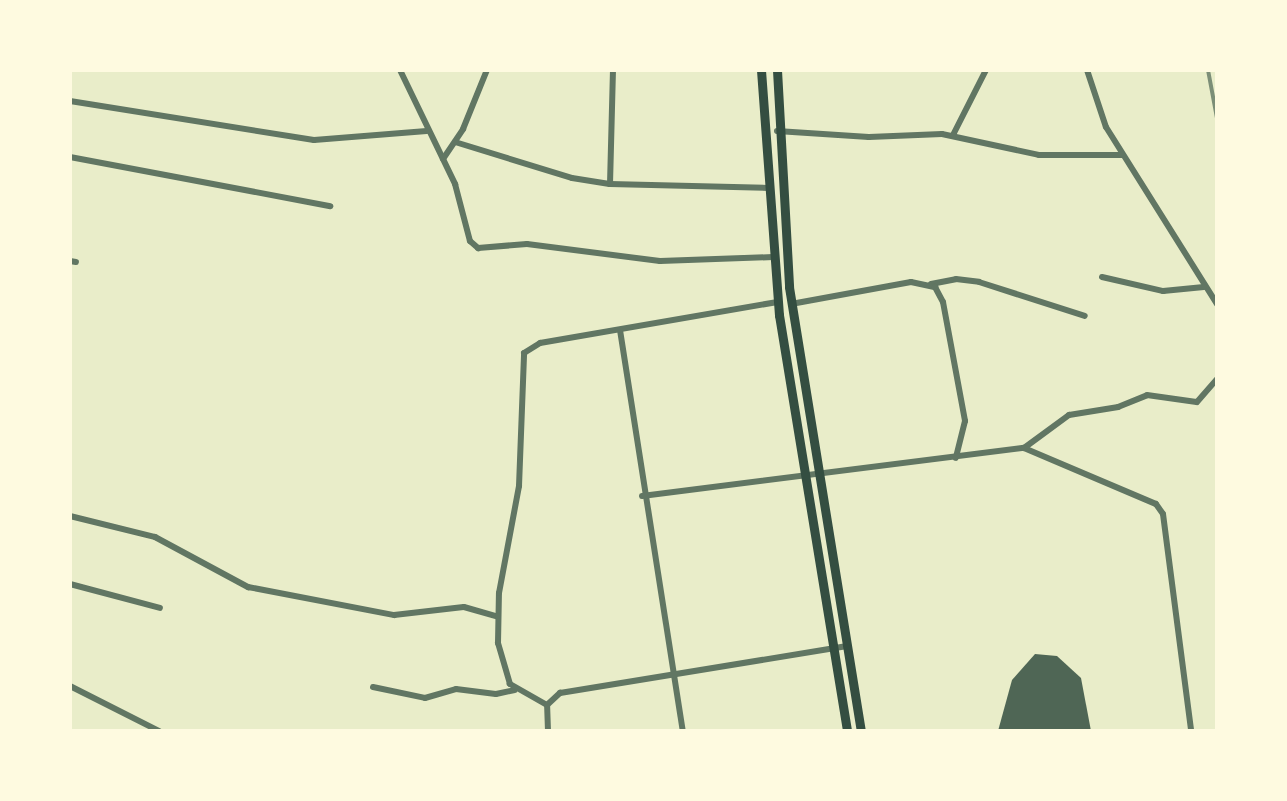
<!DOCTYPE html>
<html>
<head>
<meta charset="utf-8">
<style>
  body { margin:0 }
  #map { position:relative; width:1287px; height:801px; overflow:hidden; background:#e9edc9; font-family:"Sofia Sans Condensed",sans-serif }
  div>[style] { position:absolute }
  .building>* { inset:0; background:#4f6655 }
  .minor>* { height:6px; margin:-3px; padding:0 3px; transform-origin:3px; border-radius:3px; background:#617663 }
  .secondary>* { height:9px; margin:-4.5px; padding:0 4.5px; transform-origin:4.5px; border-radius:4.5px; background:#344e41 }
  .rail>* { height:4px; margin:-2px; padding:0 2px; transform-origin:2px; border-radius:2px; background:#7c8e77 }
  span { translate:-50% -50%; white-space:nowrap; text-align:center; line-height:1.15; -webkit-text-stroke:6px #fefae0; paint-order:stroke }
  .frame { position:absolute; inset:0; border:72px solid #fefae0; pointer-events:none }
</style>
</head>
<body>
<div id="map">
  <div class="building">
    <div style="clip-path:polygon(1035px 654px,1057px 656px,1081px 678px,1091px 731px,998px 731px,1012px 680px)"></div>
  </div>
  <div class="minor">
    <div style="left:400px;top:70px;width:127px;rotate:64.2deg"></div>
    <div style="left:455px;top:184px;width:59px;rotate:75.3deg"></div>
    <div style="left:470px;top:241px;width:11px;rotate:41deg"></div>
    <div style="left:478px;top:248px;width:49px;rotate:-4.7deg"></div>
    <div style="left:527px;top:244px;width:134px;rotate:7.3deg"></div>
    <div style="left:660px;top:261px;width:113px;rotate:-2deg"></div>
    <div style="left:1087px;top:70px;width:60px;rotate:71.6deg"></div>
    <div style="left:1106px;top:127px;width:209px;rotate:57.9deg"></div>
    <div style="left:70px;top:101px;width:247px;rotate:9.1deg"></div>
    <div style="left:314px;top:140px;width:113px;rotate:-4.6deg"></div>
    <div style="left:777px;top:131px;width:92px;rotate:3.7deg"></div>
    <div style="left:869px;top:137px;width:73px;rotate:-2.4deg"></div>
    <div style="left:942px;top:134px;width:99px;rotate:12.2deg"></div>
    <div style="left:1039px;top:155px;width:83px"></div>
    <div style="left:953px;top:135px;width:73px;rotate:-63.1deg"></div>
    <div style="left:455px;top:142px;width:122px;rotate:17.1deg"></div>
    <div style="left:572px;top:178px;width:38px;rotate:9deg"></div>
    <div style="left:610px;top:184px;width:159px;rotate:1.4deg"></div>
    <div style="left:70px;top:157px;width:265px;rotate:10.7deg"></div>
    <div style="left:443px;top:159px;width:36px;rotate:-56deg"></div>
    <div style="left:463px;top:129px;width:64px;rotate:-67.9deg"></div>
    <div style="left:610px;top:184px;width:114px;rotate:-88.5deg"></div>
    <div style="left:70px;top:261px;width:6px;rotate:9deg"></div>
    <div style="left:1102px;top:277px;width:63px;rotate:12.9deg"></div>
    <div style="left:1163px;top:291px;width:41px;rotate:-5.6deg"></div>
    <div style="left:931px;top:284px;width:25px;rotate:-11deg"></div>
    <div style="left:956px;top:279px;width:23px;rotate:7deg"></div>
    <div style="left:979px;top:282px;width:111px;rotate:17.8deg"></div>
    <div style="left:791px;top:304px;width:122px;rotate:-10.4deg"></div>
    <div style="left:911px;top:282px;width:25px;rotate:12deg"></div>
    <div style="left:935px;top:287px;width:17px;rotate:62deg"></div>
    <div style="left:943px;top:302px;width:121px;rotate:79.5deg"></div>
    <div style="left:965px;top:421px;width:38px;rotate:104deg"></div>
    <div style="left:620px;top:330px;width:406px;rotate:81.1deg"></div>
    <div style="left:1024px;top:448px;width:56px;rotate:-36.3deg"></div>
    <div style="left:1069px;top:415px;width:50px;rotate:-9.3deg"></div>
    <div style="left:1118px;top:407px;width:31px;rotate:-22deg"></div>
    <div style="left:1147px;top:395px;width:50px;rotate:8deg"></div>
    <div style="left:1197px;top:402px;width:30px;rotate:-49deg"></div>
    <div style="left:642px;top:496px;width:385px;rotate:-7.2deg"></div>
    <div style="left:1024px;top:448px;width:143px;rotate:23deg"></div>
    <div style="left:1156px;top:504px;width:12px;rotate:55deg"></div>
    <div style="left:1163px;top:514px;width:219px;rotate:82.6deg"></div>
    <div style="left:70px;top:516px;width:88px;rotate:13.9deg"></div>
    <div style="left:155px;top:537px;width:106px;rotate:28.3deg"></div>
    <div style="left:248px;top:587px;width:149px;rotate:10.9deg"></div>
    <div style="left:394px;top:615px;width:70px;rotate:-6.5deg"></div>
    <div style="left:464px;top:607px;width:35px;rotate:16deg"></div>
    <div style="left:70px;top:584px;width:93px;rotate:14.9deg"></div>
    <div style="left:70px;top:686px;width:100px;rotate:26.8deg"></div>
    <div style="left:373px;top:687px;width:53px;rotate:11.9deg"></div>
    <div style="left:425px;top:698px;width:32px;rotate:-16deg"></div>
    <div style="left:456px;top:689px;width:40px;rotate:7.1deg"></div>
    <div style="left:496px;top:694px;width:19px;rotate:-12deg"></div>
    <div style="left:547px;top:705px;width:43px;rotate:-150.4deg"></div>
    <div style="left:510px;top:684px;width:43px;rotate:-106.3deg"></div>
    <div style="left:498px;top:643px;width:50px;rotate:-88.9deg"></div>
    <div style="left:499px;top:593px;width:109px;rotate:-79.4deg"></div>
    <div style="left:519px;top:486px;width:133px;rotate:-87.8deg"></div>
    <div style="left:524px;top:353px;width:19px;rotate:-32deg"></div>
    <div style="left:540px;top:343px;width:241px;rotate:-9.8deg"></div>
    <div style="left:548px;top:731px;width:26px;rotate:-92deg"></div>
    <div style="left:547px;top:705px;width:18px;rotate:-43deg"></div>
    <div style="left:560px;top:693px;width:291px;rotate:-9.3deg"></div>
  </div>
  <div class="secondary">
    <div style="left:761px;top:70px;width:246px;rotate:85.8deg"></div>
    <div style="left:779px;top:315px;width:422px;rotate:80.7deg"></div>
    <div style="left:777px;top:70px;width:217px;rotate:86.8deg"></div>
    <div style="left:789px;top:287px;width:450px;rotate:80.8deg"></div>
  </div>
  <div class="rail">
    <div style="left:1208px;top:70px;width:49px;rotate:79.4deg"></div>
  </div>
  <div class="frame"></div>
</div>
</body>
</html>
